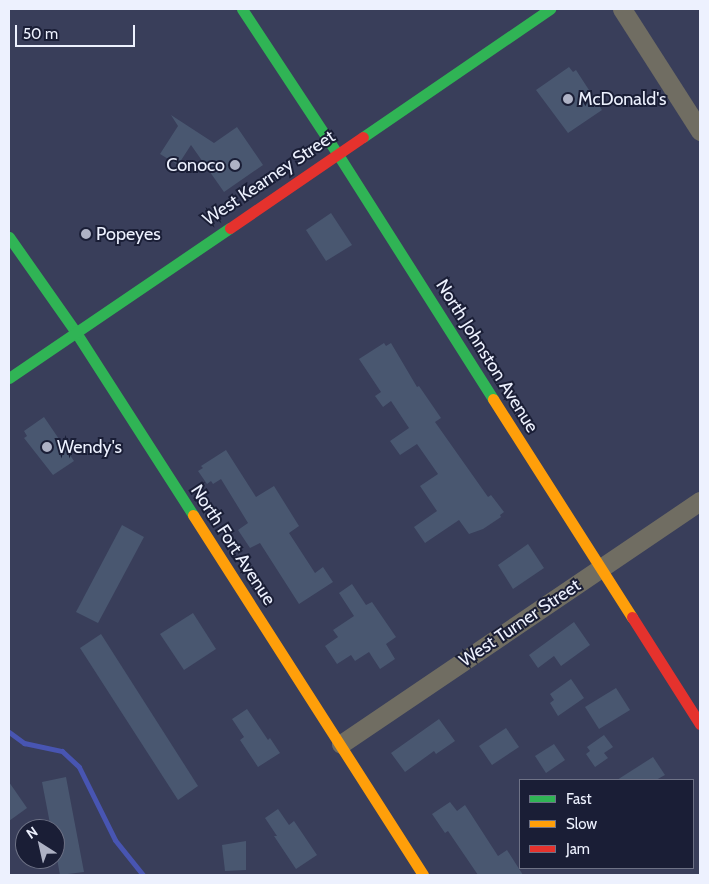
<!DOCTYPE html>
<html>
<head>
<meta charset="utf-8">
<style>
  body { margin:0 }
  #map { position:relative; width:709px; height:884px; overflow:hidden; background:#393e5a; font-family:Cabin,sans-serif }
  div>[style] { position:absolute }
  .stream>* { height:5px; margin:-2.5px; padding:0 2.5px; transform-origin:2.5px; border-radius:2.5px; background:#4855b2 }
  .building>* { inset:0; background:#495770 }
  .street>* { height:19px; margin:-9.5px; padding:0 9.5px; transform-origin:9.5px; border-radius:9.5px; background:#706d62 }
  .fast>* { height:11px; margin:-5.5px; padding:0 5.5px; transform-origin:5.5px; border-radius:5.5px; background:#30b455 }
  .slow>* { height:11px; margin:-5.5px; padding:0 5.5px; transform-origin:5.5px; border-radius:5.5px; background:#ff9f0a }
  .jam>* { height:11px; margin:-5.5px; padding:0 5.5px; transform-origin:5.5px; border-radius:5.5px; background:#e5322d }
  .dots>* { width:14px; height:14px; translate:-50% -50%; box-sizing:border-box; border:2px solid #1a1e36; border-radius:50% }
  span { translate:-50% -50%; white-space:nowrap; text-align:center; line-height:1.15; -webkit-text-stroke:4px #1a1e36; paint-order:stroke }
  .poi-label { font-size:18px; color:#edf1fe }
  .left { translate:0 -50%; text-align:left }
  .right { translate:-100% -50%; text-align:right }
  .street-label { font-size:18px; color:#edf1fe }
  .frame { position:absolute; inset:0; border:10px solid #edf1fe; pointer-events:none }
  .legend { position:absolute; left:519px; top:779px; width:175px; height:90px; box-sizing:border-box; background:#1a1e36; border:1px solid #6e7286; margin:0; padding:6px 9px; list-style:none; font-size:15px; color:#edf1fe }
  .legend li { display:flex; align-items:center; gap:10px; height:25px }
  .legend b { width:25px; border:1px solid #6e7286 }
  .north { position:absolute; left:15px; top:819px; width:50px; height:50px; box-sizing:border-box; background:#1a1e36; border:1px solid #6e7286; border-radius:50%; rotate:325deg; font-size:14px; font-weight:700; line-height:20px; text-align:center; color:#edf1fe }
  .north::after { content:''; display:block; margin:auto; width:18px; height:22px; background:#aeb2c5; clip-path:polygon(50% 0,100% 100%,50% 72%,0 100%) }
  .scale { position:absolute; left:15px; top:25px; width:120px; height:22px; box-sizing:border-box; border:2px solid #edf1fe; border-top:0; padding-left:6px; font-size:15px; line-height:18px; white-space:nowrap; color:#edf1fe; -webkit-text-stroke:4px #1a1e36; paint-order:stroke }
</style>
</head>
<body>
<div id="map">
  <div class="stream">
    <div style="left:9px;top:732px;width:19px;rotate:36deg"></div>
    <div style="left:24px;top:743px;width:39px;rotate:12deg"></div>
    <div style="left:62px;top:751px;width:23px;rotate:43deg"></div>
    <div style="left:79px;top:767px;width:81px;rotate:63.7deg"></div>
    <div style="left:115px;top:840px;width:45px;rotate:51.3deg"></div>
  </div>
  <div class="building">
    <div style="clip-path:polygon(569px 67px,573px 72px,576px 70px,602px 110px,568px 133px,536px 90px)"></div>
    <div style="clip-path:polygon(171px 115px,214px 143px,237px 127px,263px 165px,224px 192px,191px 145px,178px 165px,160px 154px,178px 126px)"></div>
    <div style="clip-path:polygon(331px 213px,352px 245px,326px 261px,306px 230px)"></div>
    <div style="clip-path:polygon(384px 343px,386px 346px,391px 343px,417px 387px,419px 386px,441px 418px,435px 422px,488px 497px,491px 495px,504px 512px,500px 515px,501px 517px,483px 529px,469px 534px,459px 520px,425px 543px,414px 527px,437px 511px,420px 486px,438px 474px,417px 444px,400px 455px,390px 441px,409px 428px,391px 401px,383px 407px,375px 396px,381px 392px,359px 359px)"></div>
    <div style="clip-path:polygon(44px 417px,74px 461px,53px 475px,24px 438px,27px 436px,24px 431px)"></div>
    <div style="clip-path:polygon(226px 450px,256px 497px,274px 486px,299px 526px,289px 533px,315px 573px,323px 567px,333px 582px,299px 604px,260px 543px,250px 548px,238px 530px,248px 523px,221px 479px,213px 484px,211px 481px,207px 484px,198px 471px,203px 468px,201px 466px)"></div>
    <div style="clip-path:polygon(122px 525px,144px 537px,98px 623px,76px 612px)"></div>
    <div style="clip-path:polygon(528px 544px,544px 568px,513px 589px,498px 565px)"></div>
    <div style="clip-path:polygon(352px 584px,366px 605px,372px 602px,396px 637px,386px 644px,395px 659px,380px 669px,369px 652px,355px 661px,351px 655px,337px 664px,325px 646px,338px 637px,333px 630px,354px 616px,339px 593px)"></div>
    <div style="clip-path:polygon(193px 613px,216px 649px,184px 670px,160px 634px)"></div>
    <div style="clip-path:polygon(574px 622px,590px 645px,561px 666px,554px 656px,538px 668px,529px 655px)"></div>
    <div style="clip-path:polygon(101px 634px,198px 786px,178px 800px,80px 648px)"></div>
    <div style="clip-path:polygon(571px 679px,584px 698px,558px 716px,550px 703px,554px 700px,550px 694px)"></div>
    <div style="clip-path:polygon(616px 688px,630px 710px,599px 729px,585px 707px)"></div>
    <div style="clip-path:polygon(247px 709px,268px 740px,270px 738px,280px 753px,258px 767px,240px 740px,244px 737px,232px 719px)"></div>
    <div style="clip-path:polygon(439px 719px,455px 741px,436px 754px,434px 751px,405px 772px,391px 753px)"></div>
    <div style="clip-path:polygon(506px 728px,519px 747px,492px 765px,479px 746px)"></div>
    <div style="clip-path:polygon(604px 735px,613px 747px,604px 753px,608px 758px,595px 767px,586px 754px,590px 751px,587px 747px)"></div>
    <div style="clip-path:polygon(554px 744px,565px 760px,546px 773px,535px 756px)"></div>
    <div style="clip-path:polygon(653px 757px,665px 775px,656px 780px,617px 780px)"></div>
    <div style="clip-path:polygon(66px 777px,84px 872px,60px 875px,55px 848px,55px 829px,51px 829px,42px 782px)"></div>
    <div style="clip-path:polygon(9px 782px,27px 808px,9px 821px)"></div>
    <div style="clip-path:polygon(450px 802px,457px 811px,465px 805px,498px 856px,507px 850px,523px 875px,478px 875px,448px 831px,445px 833px,432px 814px)"></div>
    <div style="clip-path:polygon(278px 809px,289px 825px,294px 821px,317px 855px,296px 869px,274px 836px,277px 836px,265px 818px)"></div>
    <div style="clip-path:polygon(246px 841px,246px 870px,225px 871px,222px 845px)"></div>
  </div>
  <div class="street">
    <div style="left:622px;top:9px;width:145px;rotate:57.4deg"></div>
    <div style="left:341px;top:744px;width:434px;rotate:-34.1deg"></div>
  </div>
  <div class="fast">
    <div style="left:242px;top:9px;width:173px;rotate:56.6deg"></div>
    <div style="left:337px;top:153px;width:291px;rotate:57.6deg"></div>
    <div style="left:363px;top:137px;width:227px;rotate:-34.4deg"></div>
    <div style="left:9px;top:237px;width:115px;rotate:54.9deg"></div>
    <div style="left:75px;top:331px;width:219px;rotate:57.3deg"></div>
    <div style="left:9px;top:378px;width:267px;rotate:-34.2deg"></div>
  </div>
  <div class="slow">
    <div style="left:493px;top:399px;width:259px;rotate:57.5deg"></div>
    <div style="left:193px;top:515px;width:427px;rotate:57.4deg"></div>
  </div>
  <div class="jam">
    <div style="left:230px;top:228px;width:161px;rotate:-34.4deg"></div>
    <div style="left:632px;top:617px;width:127px;rotate:57.6deg"></div>
  </div>
  <div class="dots">
    <div style="left:568px;top:99px;background:#aeb2c5"></div>
    <div style="left:235px;top:165px;background:#aeb2c5"></div>
    <div style="left:86px;top:234px;background:#aeb2c5"></div>
    <div style="left:47px;top:447px;background:#aeb2c5"></div>
  </div>
  <div class="poi-label">
    <span class="left" style="left:578px;top:99px">McDonald's</span>
    <span class="right" style="left:225px;top:165px">Conoco</span>
    <span class="left" style="left:96px;top:234px">Popeyes</span>
    <span class="left" style="left:57px;top:447px">Wendy's</span>
  </div>
  <div class="street-label">
    <span style="left:269px;top:178px;rotate:-34deg">West Kearney Street</span>
    <span style="left:487px;top:356px;rotate:58deg">North Johnston Avenue</span>
    <span style="left:233px;top:545px;rotate:57deg">North Fort Avenue</span>
    <span style="left:520px;top:623px;rotate:-34deg">West Turner Street</span>
  </div>
  <div class="frame"></div>
  <ul class="legend">
  <li><b style="height:6px;background:#30b455"></b>Fast</li>
  <li><b style="height:6px;background:#ff9f0a"></b>Slow</li>
  <li><b style="height:6px;background:#e5322d"></b>Jam</li>
  </ul>
  <div class="north">N</div>
  <div class="scale">50 m</div>
</div>
</body>
</html>
